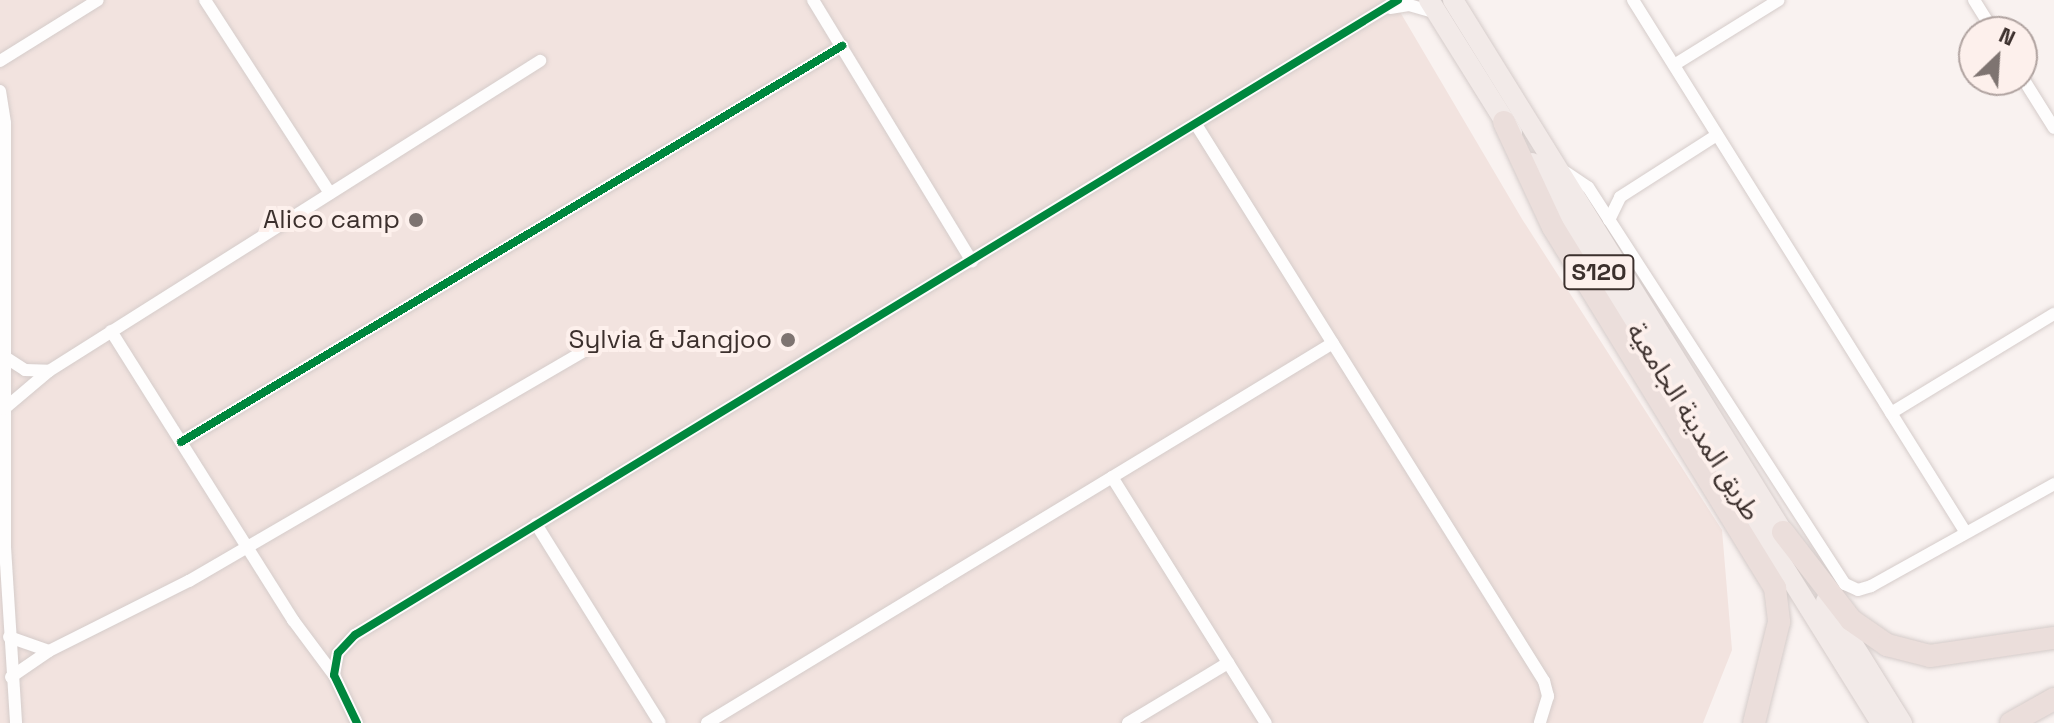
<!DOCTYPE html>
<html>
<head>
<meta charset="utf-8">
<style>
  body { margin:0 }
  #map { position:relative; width:2054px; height:723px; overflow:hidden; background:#f9f2f0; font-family:"Space Grotesk","Noto Sans Arabic",sans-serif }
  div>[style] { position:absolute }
  .built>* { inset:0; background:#f2e3df }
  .roads { filter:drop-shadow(0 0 2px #d5ccca) drop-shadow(0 0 2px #d5ccca) }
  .street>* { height:12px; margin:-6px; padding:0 6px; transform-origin:6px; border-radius:6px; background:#fefdfd }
  .primary>* { height:20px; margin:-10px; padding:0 10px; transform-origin:10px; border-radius:10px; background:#f2eae8 }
  .highway>* { height:22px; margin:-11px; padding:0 11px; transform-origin:11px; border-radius:11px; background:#ebdedb }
  .cycleway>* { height:8px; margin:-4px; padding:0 4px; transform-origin:4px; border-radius:4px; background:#00873e }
  .dots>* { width:22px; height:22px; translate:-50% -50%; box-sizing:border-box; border:4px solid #fdf0ec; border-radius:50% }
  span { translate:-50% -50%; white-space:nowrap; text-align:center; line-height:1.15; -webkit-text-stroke:8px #fdf0ec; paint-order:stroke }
  .shield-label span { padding:2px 6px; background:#fdf0ec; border:2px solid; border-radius:6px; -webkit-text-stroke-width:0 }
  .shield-label { font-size:24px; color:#3c302d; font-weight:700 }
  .poi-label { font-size:26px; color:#3c302d }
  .right { translate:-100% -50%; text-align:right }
  .street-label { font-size:26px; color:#3c302d }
  .north { position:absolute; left:1958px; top:16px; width:80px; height:80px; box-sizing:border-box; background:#fdf0ec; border:2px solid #b0a3a0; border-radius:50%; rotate:25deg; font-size:22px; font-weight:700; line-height:32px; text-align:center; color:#3c302d }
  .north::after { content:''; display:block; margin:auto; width:28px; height:36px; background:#7e7471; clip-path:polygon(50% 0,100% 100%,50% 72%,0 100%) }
</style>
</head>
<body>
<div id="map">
  <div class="built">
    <div style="clip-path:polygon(0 0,1393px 0,1522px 219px,1722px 530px,1732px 650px,1703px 723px,0 723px)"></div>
  </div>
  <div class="roads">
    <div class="street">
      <div style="left:205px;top:0;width:230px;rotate:57.1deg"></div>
      <div style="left:813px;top:0;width:306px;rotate:58.7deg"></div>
      <div style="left:1633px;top:0;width:628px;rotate:58deg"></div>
      <div style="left:1974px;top:0;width:38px;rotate:58deg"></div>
      <div style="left:1390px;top:8px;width:19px;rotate:-9deg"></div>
      <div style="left:1409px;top:5px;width:29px;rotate:16deg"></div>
      <div style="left:0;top:61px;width:115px;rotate:-31.9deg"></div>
      <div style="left:1674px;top:65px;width:123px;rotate:-31.8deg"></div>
      <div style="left:2022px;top:77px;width:60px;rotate:57.9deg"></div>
      <div style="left:0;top:91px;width:32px;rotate:81deg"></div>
      <div style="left:5px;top:123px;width:424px;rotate:90deg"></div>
      <div style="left:5px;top:547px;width:176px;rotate:86.4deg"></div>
      <div style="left:1197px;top:126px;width:655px;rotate:57.99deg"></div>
      <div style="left:1544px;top:681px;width:16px;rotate:75deg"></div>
      <div style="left:1548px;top:696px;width:28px;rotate:107deg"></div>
      <div style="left:1558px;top:167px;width:36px;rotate:34deg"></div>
      <div style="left:1588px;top:187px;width:473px;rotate:57.1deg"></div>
      <div style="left:1845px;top:584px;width:14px;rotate:25deg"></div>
      <div style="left:1858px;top:590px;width:14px;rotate:-17deg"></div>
      <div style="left:1871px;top:586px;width:210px;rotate:-29.1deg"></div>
      <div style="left:1609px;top:220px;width:25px;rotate:-64deg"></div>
      <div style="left:1620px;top:197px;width:115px;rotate:-32.6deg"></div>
      <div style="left:111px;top:331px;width:342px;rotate:57.8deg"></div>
      <div style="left:293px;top:620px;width:69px;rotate:53.3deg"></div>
      <div style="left:5px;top:357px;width:24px;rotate:33deg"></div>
      <div style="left:25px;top:370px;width:24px;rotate:2deg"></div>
      <div style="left:4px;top:409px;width:59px;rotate:-40.2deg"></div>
      <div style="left:49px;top:371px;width:581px;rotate:-32.27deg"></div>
      <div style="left:1891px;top:413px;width:191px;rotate:-31.3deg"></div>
      <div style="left:181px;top:442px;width:771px;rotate:-30.93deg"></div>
      <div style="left:1112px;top:477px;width:290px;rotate:58deg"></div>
      <div style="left:536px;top:524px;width:234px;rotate:58.1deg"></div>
      <div style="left:9px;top:637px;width:42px;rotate:19.3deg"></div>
      <div style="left:11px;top:677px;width:46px;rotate:-34.4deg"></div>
      <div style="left:49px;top:651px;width:157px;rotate:-26.6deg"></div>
      <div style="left:189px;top:581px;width:456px;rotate:-30.2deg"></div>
      <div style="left:357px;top:723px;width:53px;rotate:-115.6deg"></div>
      <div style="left:334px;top:675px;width:22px;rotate:-80deg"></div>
      <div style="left:338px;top:653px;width:25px;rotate:-47deg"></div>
      <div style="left:355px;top:635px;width:1221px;rotate:-31.33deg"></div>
      <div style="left:707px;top:723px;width:732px;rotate:-31.26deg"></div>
      <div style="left:1128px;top:723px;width:117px;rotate:-31deg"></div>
    </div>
    <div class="primary">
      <div style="left:1429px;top:0;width:157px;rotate:58deg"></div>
      <div style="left:1453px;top:0;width:644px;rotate:58.21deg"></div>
      <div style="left:1532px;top:163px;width:660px;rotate:58.07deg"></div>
      <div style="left:1826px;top:601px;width:144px;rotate:58.1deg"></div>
    </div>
    <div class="highway">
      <div style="left:1504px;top:122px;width:116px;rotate:65deg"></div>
      <div style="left:1553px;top:227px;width:424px;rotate:58.4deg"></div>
      <div style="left:1775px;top:588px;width:34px;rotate:83deg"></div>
      <div style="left:1779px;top:622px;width:104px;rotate:103.9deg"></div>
      <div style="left:1783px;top:532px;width:111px;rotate:52.3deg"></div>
      <div style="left:1851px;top:620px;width:44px;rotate:34.8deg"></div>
      <div style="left:1887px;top:645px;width:44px;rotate:14.3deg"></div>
      <div style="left:1930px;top:656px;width:125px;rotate:-8.3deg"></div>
      <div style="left:2011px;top:723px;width:49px;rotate:-29.2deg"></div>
    </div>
  </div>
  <div class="cycleway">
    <div style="left:181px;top:442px;width:771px;rotate:-30.93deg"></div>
    <div style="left:357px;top:723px;width:53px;rotate:-115.6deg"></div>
    <div style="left:334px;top:675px;width:22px;rotate:-80deg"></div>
    <div style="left:338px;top:653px;width:25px;rotate:-47deg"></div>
    <div style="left:355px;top:635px;width:1221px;rotate:-31.33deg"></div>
  </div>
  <div class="dots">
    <div style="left:416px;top:220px;background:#7e7471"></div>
    <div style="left:788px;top:340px;background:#7e7471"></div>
  </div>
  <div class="shield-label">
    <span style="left:1599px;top:272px">S120</span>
  </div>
  <div class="poi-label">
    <span class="right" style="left:400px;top:220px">Alico camp</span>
    <span class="right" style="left:772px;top:340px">Sylvia &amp; Jangjoo</span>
  </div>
  <div class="street-label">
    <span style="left:1693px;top:422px;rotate:58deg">طريق المدينة الجامعية</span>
  </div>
  <div class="north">N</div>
</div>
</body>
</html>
